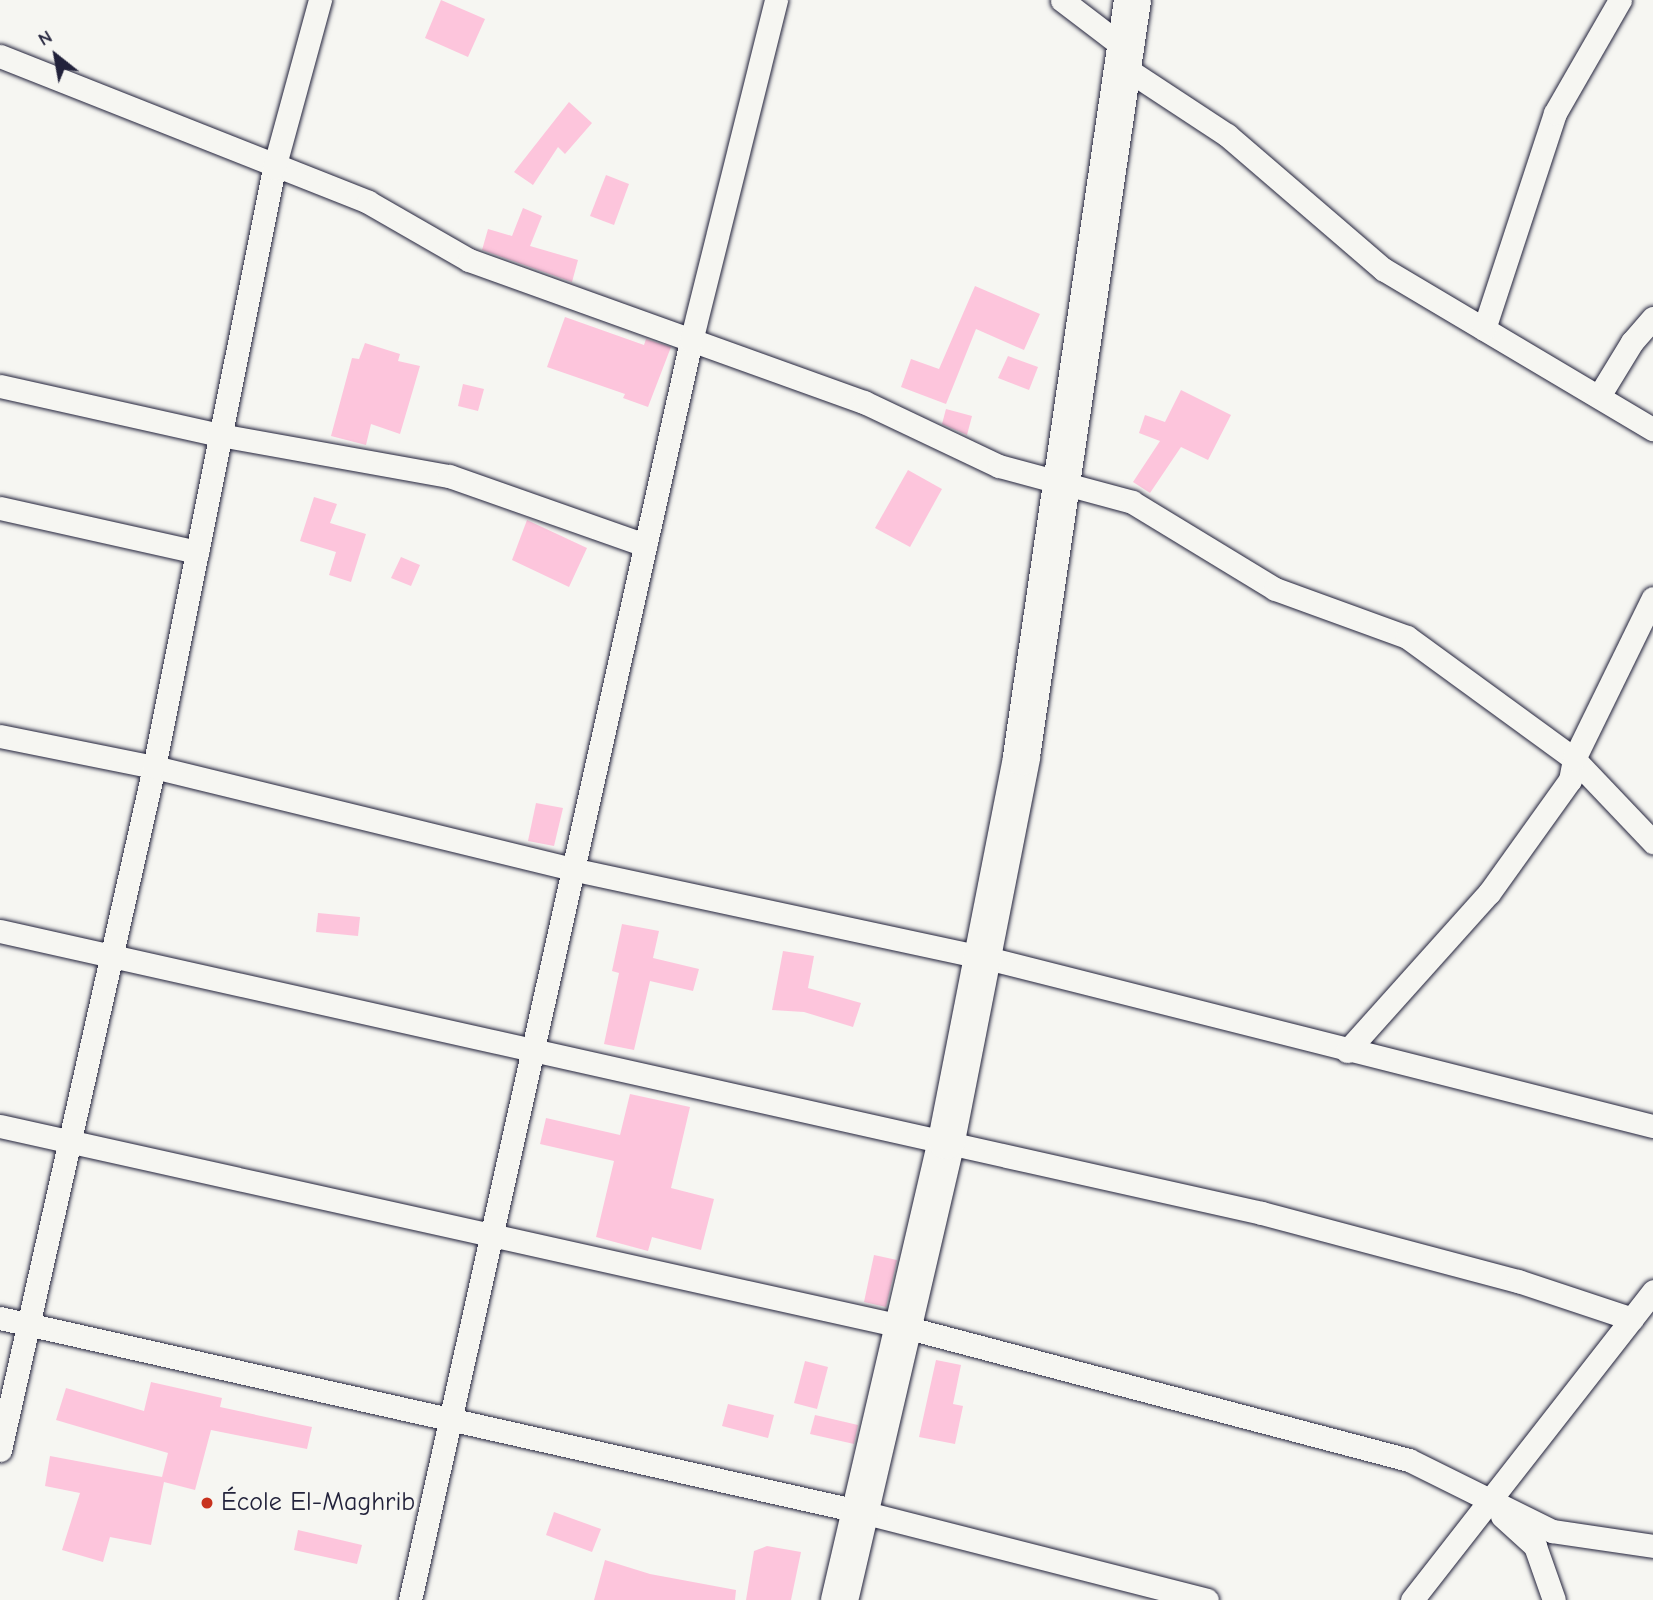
<!DOCTYPE html>
<html>
<head>
<meta charset="utf-8">
<style>
  body { margin:0 }
  #map { position:relative; width:1653px; height:1600px; overflow:hidden; background:#f6f6f2; font-family:"Comic Neue",sans-serif }
  div>[style] { position:absolute }
  .building>* { inset:0; background:#fdc5dc }
  .roads { filter:drop-shadow(0 0 2px #22223b) drop-shadow(0 0 2px #22223b) }
  .street>* { height:23px; margin:-11.5px; padding:0 11.5px; transform-origin:11.5px; border-radius:11.5px; background:#f6f6f2 }
  .primary>* { height:37px; margin:-18.5px; padding:0 18.5px; transform-origin:18.5px; border-radius:18.5px; background:#f6f6f2 }
  .dots>* { width:19px; height:19px; translate:-50% -50%; box-sizing:border-box; border:4px solid #f6f6f2; border-radius:50% }
  span { translate:-50% -50%; white-space:nowrap; text-align:center; line-height:1.15; -webkit-text-stroke:6px #f6f6f2; paint-order:stroke }
  .poi-label { font-size:26px; color:#22223b }
  .left { translate:0 -50%; text-align:left }
  .north { position:absolute; left:21px; top:21px; width:70px; height:70px; -webkit-text-stroke:5px #f6f6f2; paint-order:stroke; rotate:329deg; font-size:19px; font-weight:700; line-height:28px; text-align:center; color:#22223b }
  .north::after { content:''; display:block; margin:auto; width:24px; height:32px; background:#22223b; clip-path:polygon(50% 0,100% 100%,50% 72%,0 100%) }
</style>
</head>
<body>
<div id="map">
  <div class="building">
    <div style="clip-path:polygon(441px 0,485px 19px,468px 57px,425px 38px)"></div>
    <div style="clip-path:polygon(569px 102px,592px 123px,565px 154px,558px 147px,533px 185px,514px 172px)"></div>
    <div style="clip-path:polygon(606px 175px,629px 184px,614px 225px,590px 216px)"></div>
    <div style="clip-path:polygon(523px 208px,542px 216px,530px 246px,578px 260px,572px 282px,482px 250px,488px 229px,512px 236px)"></div>
    <div style="clip-path:polygon(975px 286px,1040px 314px,1024px 350px,976px 329px,946px 404px,901px 387px,911px 359px,939px 369px)"></div>
    <div style="clip-path:polygon(565px 317px,644px 345px,646px 339px,671px 347px,648px 407px,623px 398px,625px 394px,547px 367px)"></div>
    <div style="clip-path:polygon(365px 343px,400px 354px,398px 361px,420px 366px,400px 434px,371px 424px,366px 445px,331px 436px,352px 358px,359px 359px)"></div>
    <div style="clip-path:polygon(1008px 356px,1038px 367px,1029px 390px,998px 378px)"></div>
    <div style="clip-path:polygon(463px 384px,484px 389px,478px 411px,458px 406px)"></div>
    <div style="clip-path:polygon(1181px 390px,1231px 415px,1208px 460px,1181px 447px,1150px 493px,1133px 482px,1160px 441px,1139px 433px,1145px 415px,1165px 422px)"></div>
    <div style="clip-path:polygon(946px 409px,972px 416px,967px 435px,942px 424px)"></div>
    <div style="clip-path:polygon(908px 470px,942px 489px,910px 547px,875px 528px)"></div>
    <div style="clip-path:polygon(314px 497px,337px 504px,330px 523px,366px 534px,351px 582px,329px 575px,336px 552px,300px 541px)"></div>
    <div style="clip-path:polygon(527px 520px,587px 548px,569px 587px,512px 560px)"></div>
    <div style="clip-path:polygon(401px 557px,420px 565px,411px 586px,391px 578px)"></div>
    <div style="clip-path:polygon(536px 803px,563px 808px,554px 846px,528px 841px)"></div>
    <div style="clip-path:polygon(318px 913px,360px 917px,358px 936px,316px 932px)"></div>
    <div style="clip-path:polygon(622px 924px,659px 931px,653px 958px,699px 969px,693px 991px,650px 981px,634px 1050px,604px 1044px,619px 973px,612px 971px)"></div>
    <div style="clip-path:polygon(783px 951px,814px 956px,808px 988px,861px 1003px,853px 1027px,804px 1012px,772px 1010px)"></div>
    <div style="clip-path:polygon(630px 1094px,690px 1107px,671px 1188px,714px 1199px,701px 1250px,652px 1237px,648px 1251px,596px 1237px,614px 1161px,540px 1144px,546px 1118px,620px 1135px)"></div>
    <div style="clip-path:polygon(874px 1255px,897px 1260px,886px 1307px,864px 1302px)"></div>
    <div style="clip-path:polygon(936px 1360px,961px 1365px,953px 1404px,963px 1406px,955px 1444px,919px 1437px)"></div>
    <div style="clip-path:polygon(805px 1361px,828px 1367px,817px 1409px,794px 1403px)"></div>
    <div style="clip-path:polygon(151px 1382px,222px 1398px,220px 1407px,312px 1427px,307px 1449px,211px 1430px,195px 1490px,164px 1482px,151px 1545px,110px 1537px,103px 1562px,62px 1550px,80px 1493px,45px 1486px,50px 1456px,162px 1477px,168px 1453px,56px 1420px,66px 1388px,144px 1411px)"></div>
    <div style="clip-path:polygon(728px 1404px,774px 1415px,768px 1438px,722px 1426px)"></div>
    <div style="clip-path:polygon(815px 1415px,858px 1425px,854px 1444px,810px 1434px)"></div>
    <div style="clip-path:polygon(554px 1512px,601px 1529px,592px 1552px,546px 1535px)"></div>
    <div style="clip-path:polygon(298px 1530px,362px 1545px,357px 1564px,294px 1550px)"></div>
    <div style="clip-path:polygon(767px 1546px,801px 1552px,791px 1600px,746px 1600px,754px 1551px)"></div>
    <div style="clip-path:polygon(605px 1560px,650px 1574px,736px 1590px,735px 1600px,594px 1600px)"></div>
  </div>
  <div class="roads">
    <div class="street">
      <div style="left:1062px;top:0;width:81px;rotate:37.4deg"></div>
      <div style="left:0;top:56px;width:396px;rotate:21.6deg"></div>
      <div style="left:368px;top:202px;width:116px;rotate:29.9deg"></div>
      <div style="left:469px;top:260px;width:420px;rotate:19.8deg"></div>
      <div style="left:864px;top:402px;width:149px;rotate:25.4deg"></div>
      <div style="left:999px;top:466px;width:138px;rotate:15.1deg"></div>
      <div style="left:1132px;top:502px;width:167px;rotate:31.3deg"></div>
      <div style="left:1275px;top:589px;width:140px;rotate:20deg"></div>
      <div style="left:1407px;top:637px;width:207px;rotate:36.1deg"></div>
      <div style="left:1574px;top:759px;width:115px;rotate:46.4deg"></div>
      <div style="left:1125px;top:68px;width:122px;rotate:33.3deg"></div>
      <div style="left:1227px;top:135px;width:206px;rotate:40.7deg"></div>
      <div style="left:1383px;top:269px;width:314px;rotate:30.7deg"></div>
      <div style="left:1484px;top:329px;width:227px;rotate:-71.8deg"></div>
      <div style="left:1555px;top:113px;width:130px;rotate:-60.1deg"></div>
      <div style="left:0;top:386px;width:225px;rotate:12.6deg"></div>
      <div style="left:220px;top:435px;width:233px;rotate:10.2deg"></div>
      <div style="left:449px;top:476px;width:208px;rotate:19.4deg"></div>
      <div style="left:1599px;top:396px;width:63px;rotate:-58.6deg"></div>
      <div style="left:1632px;top:342px;width:32px;rotate:-49deg"></div>
      <div style="left:0;top:508px;width:202px;rotate:12.6deg"></div>
      <div style="left:0;top:736px;width:157px;rotate:11.4deg"></div>
      <div style="left:154px;top:767px;width:429px;rotate:13.7deg"></div>
      <div style="left:571px;top:869px;width:421px;rotate:12.1deg"></div>
      <div style="left:983px;top:957px;width:691px;rotate:14.16deg"></div>
      <div style="left:0;top:931px;width:1293px;rotate:12.6deg"></div>
      <div style="left:1262px;top:1213px;width:265px;rotate:14.9deg"></div>
      <div style="left:1518px;top:1281px;width:120px;rotate:18.4deg"></div>
      <div style="left:1347px;top:1051px;width:212px;rotate:-48.1deg"></div>
      <div style="left:1489px;top:893px;width:139px;rotate:-54.4deg"></div>
      <div style="left:1570px;top:780px;width:21px;rotate:-79deg"></div>
      <div style="left:1574px;top:759px;width:179px;rotate:-63.9deg"></div>
      <div style="left:0;top:1126px;width:923px;rotate:12.52deg"></div>
      <div style="left:901px;top:1326px;width:525px;rotate:14.78deg"></div>
      <div style="left:1409px;top:1460px;width:160px;rotate:26.4deg"></div>
      <div style="left:1552px;top:1531px;width:102px;rotate:8.4deg"></div>
      <div style="left:0;top:1318px;width:879px;rotate:12.68deg"></div>
      <div style="left:858px;top:1511px;width:360px;rotate:14.3deg"></div>
      <div style="left:0;top:1450px;width:700px;rotate:-77.29deg"></div>
      <div style="left:154px;top:767px;width:611px;rotate:-78.67deg"></div>
      <div style="left:274px;top:168px;width:174px;rotate:-74.7deg"></div>
      <div style="left:1502px;top:1516px;width:45px;rotate:42.3deg"></div>
      <div style="left:1535px;top:1546px;width:57px;rotate:70.6deg"></div>
      <div style="left:410px;top:1600px;width:1290px;rotate:-77.42deg"></div>
      <div style="left:691px;top:341px;width:351px;rotate:-76deg"></div>
      <div style="left:1412px;top:1600px;width:392px;rotate:-52deg"></div>
    </div>
    <div class="primary">
      <div style="left:839px;top:1600px;width:472px;rotate:-76.9deg"></div>
      <div style="left:946px;top:1140px;width:391px;rotate:-78.9deg"></div>
      <div style="left:1021px;top:756px;width:764px;rotate:-81.65deg"></div>
    </div>
  </div>
  <div class="dots">
    <div style="left:207px;top:1503px;background:#c8321e"></div>
  </div>
  <div class="poi-label">
    <span class="left" style="left:221px;top:1503px">École El-Maghrib</span>
  </div>
  <div class="north">N</div>
</div>
</body>
</html>
